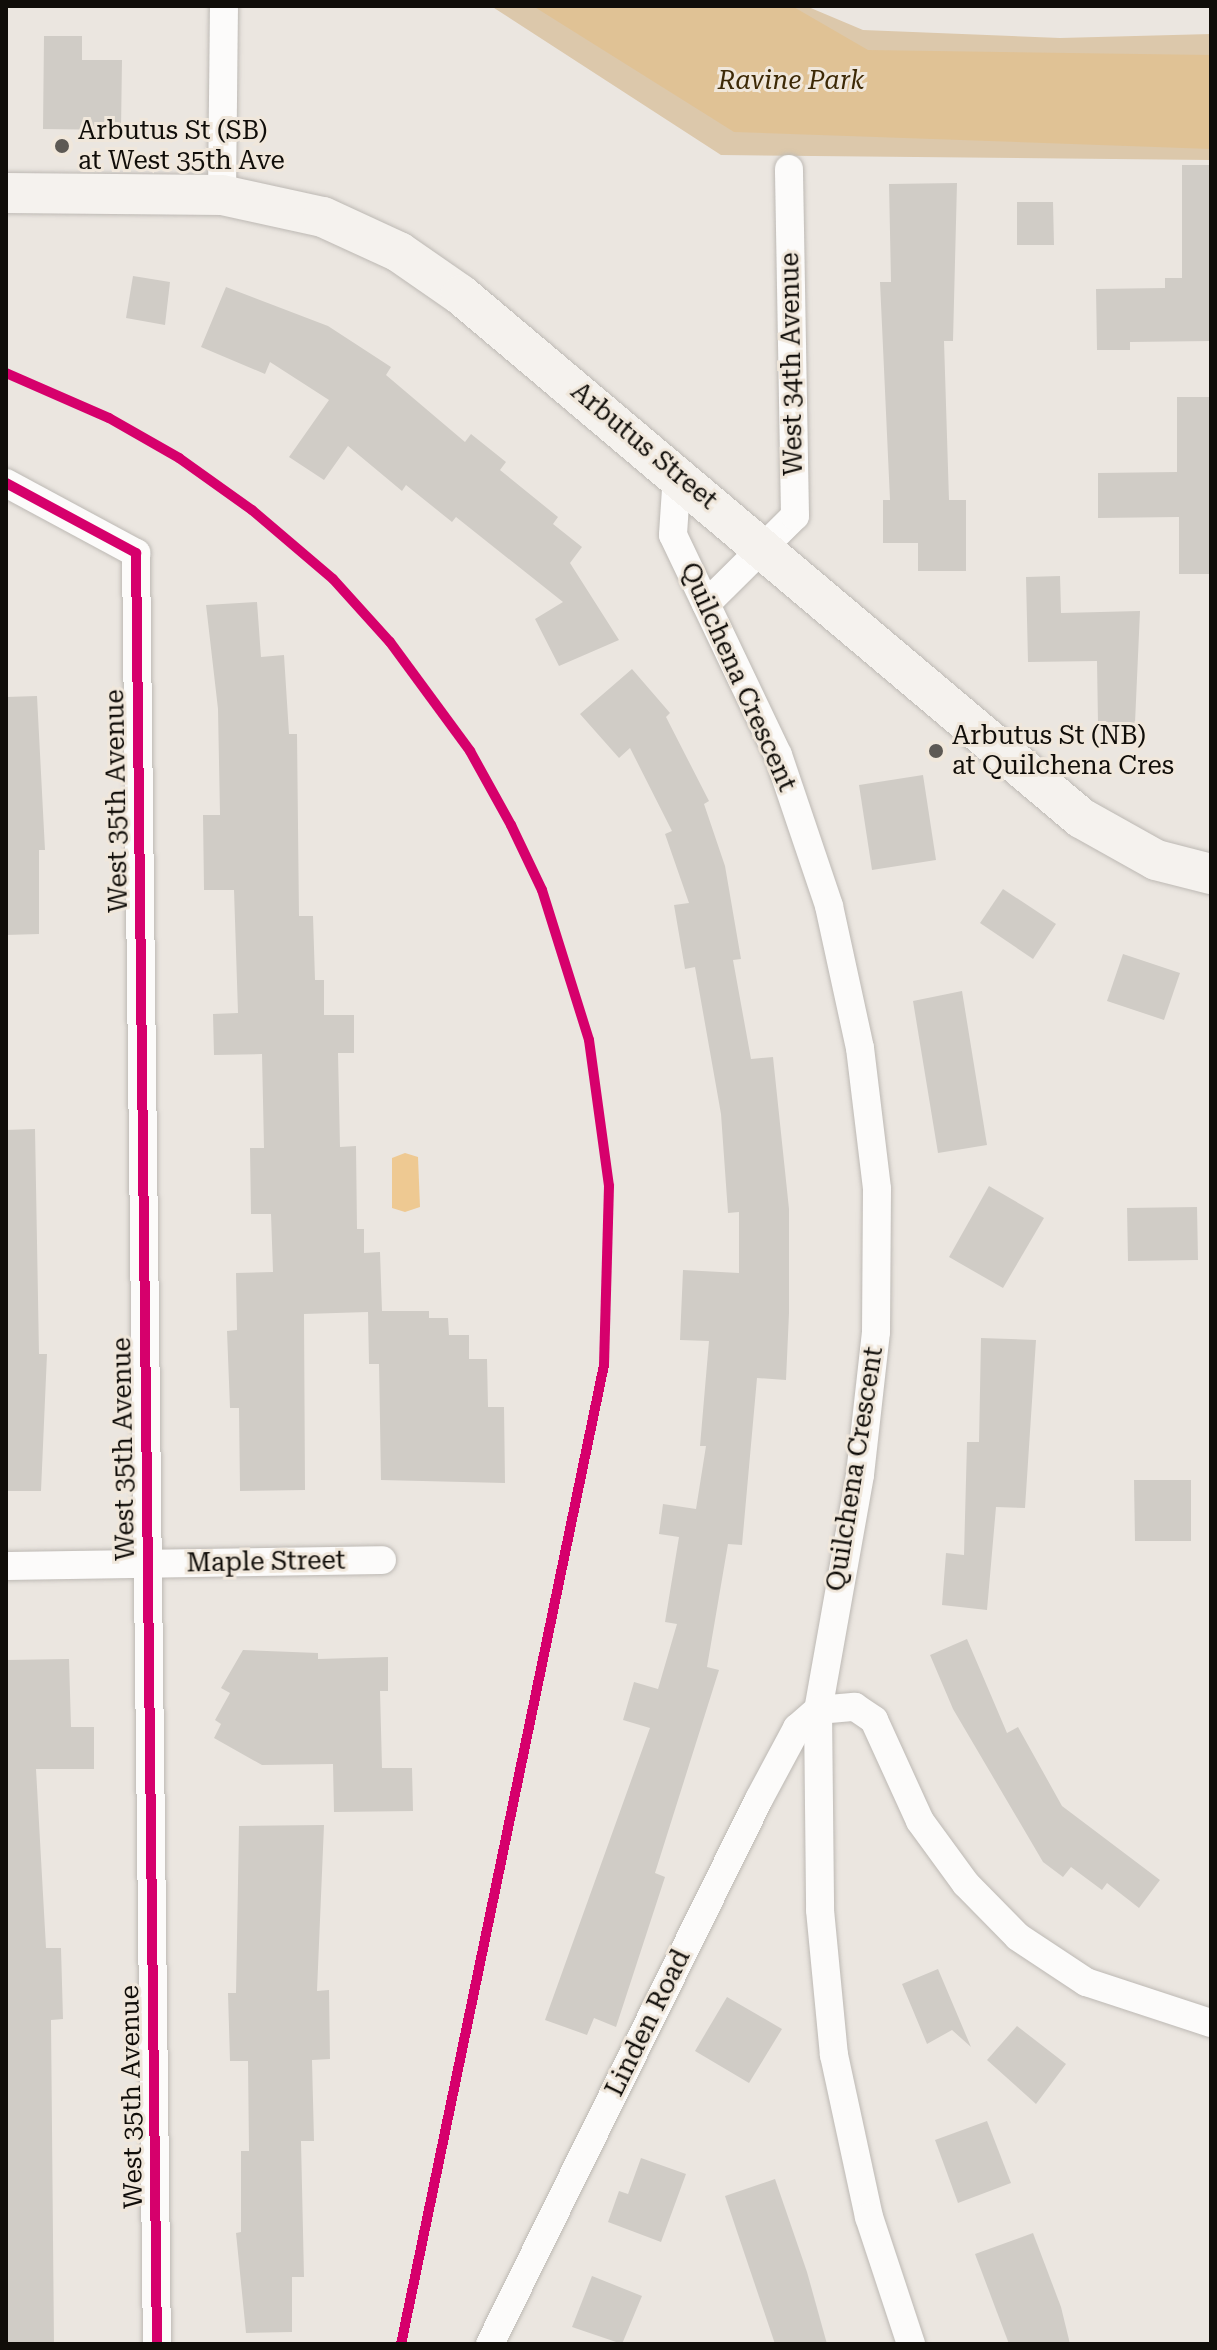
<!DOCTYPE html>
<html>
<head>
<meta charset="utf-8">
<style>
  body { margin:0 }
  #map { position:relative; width:1217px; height:2350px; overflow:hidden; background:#ebe6e0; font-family:"Roboto Serif",serif }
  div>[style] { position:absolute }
  .green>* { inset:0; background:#dcc8ab }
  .forest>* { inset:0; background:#e0c295 }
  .water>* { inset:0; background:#eec992 }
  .building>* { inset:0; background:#d0ccc6 }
  .roads { filter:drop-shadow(0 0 2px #bdb9b4) drop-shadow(0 0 2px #bdb9b4) }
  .street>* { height:28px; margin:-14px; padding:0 14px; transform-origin:14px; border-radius:14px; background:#fcfbfa }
  .secondary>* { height:40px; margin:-20px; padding:0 20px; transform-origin:20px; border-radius:20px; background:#f5f2ee }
  .cycleway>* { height:10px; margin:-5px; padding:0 5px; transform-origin:5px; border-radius:5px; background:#d6006c }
  .dots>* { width:22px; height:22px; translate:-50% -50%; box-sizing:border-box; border:4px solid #f0e7db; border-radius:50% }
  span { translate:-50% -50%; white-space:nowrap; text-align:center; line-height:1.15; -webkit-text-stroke:6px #f0e7db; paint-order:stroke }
  .park-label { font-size:26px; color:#3d2906; font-style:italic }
  .poi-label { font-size:26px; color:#100d09 }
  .left { translate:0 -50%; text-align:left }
  .street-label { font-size:26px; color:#100d09 }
  .frame { position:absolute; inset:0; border:8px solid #100d09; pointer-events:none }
</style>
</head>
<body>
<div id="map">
  <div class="green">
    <div style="clip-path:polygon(491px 6px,806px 6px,863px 30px,1060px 38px,1211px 34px,1211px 160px,721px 155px)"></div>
  </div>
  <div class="forest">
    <div style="clip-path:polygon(533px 6px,792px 6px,868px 50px,1211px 55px,1211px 149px,734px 132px)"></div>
  </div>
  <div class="water">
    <div style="clip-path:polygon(405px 1153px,418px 1157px,420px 1207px,405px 1212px,392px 1208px,392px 1158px)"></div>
  </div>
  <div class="building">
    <div style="clip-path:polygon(44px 36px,82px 36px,82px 60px,122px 60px,121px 130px,43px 129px)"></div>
    <div style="clip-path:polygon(1182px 165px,1211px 165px,1211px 341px,1130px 342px,1130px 350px,1097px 350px,1096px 289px,1165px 288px,1165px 278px,1182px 278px)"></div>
    <div style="clip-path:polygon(957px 183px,953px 341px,944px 341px,949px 500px,966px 500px,966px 571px,918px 571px,918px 543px,883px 543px,883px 500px,890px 500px,880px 282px,891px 282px,889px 184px)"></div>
    <div style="clip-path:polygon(1017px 202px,1053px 202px,1054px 245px,1017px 245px)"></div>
    <div style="clip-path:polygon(133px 276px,170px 282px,165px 325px,126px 318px)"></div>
    <div style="clip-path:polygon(226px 287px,328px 326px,391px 367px,386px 375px,465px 442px,471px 434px,506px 462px,500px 470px,558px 517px,553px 524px,582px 547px,570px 563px,619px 640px,559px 666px,535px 619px,563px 602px,456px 517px,452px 522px,406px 485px,402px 491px,348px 446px,324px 480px,289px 457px,329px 400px,270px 362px,265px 374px,201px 347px)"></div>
    <div style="clip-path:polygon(1177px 397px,1211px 397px,1211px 574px,1179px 574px,1179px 517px,1098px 518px,1098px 473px,1177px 472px)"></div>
    <div style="clip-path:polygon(1060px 576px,1061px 613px,1140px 611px,1135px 723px,1098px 724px,1097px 661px,1028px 662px,1026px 577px)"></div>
    <div style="clip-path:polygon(257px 602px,261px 657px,284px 655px,289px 734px,297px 734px,299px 916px,313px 916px,315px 980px,324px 980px,324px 1015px,354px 1015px,354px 1053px,338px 1053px,340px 1147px,356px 1146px,357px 1229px,364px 1229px,364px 1253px,380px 1252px,382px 1311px,429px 1311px,429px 1318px,448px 1318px,449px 1335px,469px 1335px,469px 1359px,487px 1359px,488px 1407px,504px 1407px,505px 1483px,381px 1480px,379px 1364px,369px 1364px,368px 1312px,304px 1314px,305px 1490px,240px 1491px,239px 1408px,230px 1408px,227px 1331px,237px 1330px,236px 1273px,273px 1272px,271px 1214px,251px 1214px,250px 1148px,264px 1148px,262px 1054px,214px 1055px,213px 1014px,238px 1013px,234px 890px,204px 890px,203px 815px,220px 815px,218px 709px,206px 605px)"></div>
    <div style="clip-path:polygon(632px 669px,670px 713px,666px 717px,709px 801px,704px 804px,725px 866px,741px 959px,733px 960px,751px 1059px,773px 1057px,789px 1209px,789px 1313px,786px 1380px,757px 1378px,742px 1545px,728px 1544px,707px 1667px,719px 1670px,655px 1873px,665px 1877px,616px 2027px,594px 2018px,587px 2035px,545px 2020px,650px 1728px,623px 1720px,634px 1682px,658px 1689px,677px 1624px,665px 1622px,679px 1537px,659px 1534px,663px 1504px,696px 1509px,706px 1446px,700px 1446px,709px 1341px,680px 1340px,683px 1270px,739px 1273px,739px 1212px,728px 1213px,721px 1114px,695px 967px,685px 969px,674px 905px,689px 903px,665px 834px,672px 831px,630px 748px,619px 758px,580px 714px)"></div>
    <div style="clip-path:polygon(37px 696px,45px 850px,39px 850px,39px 934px,6px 935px,6px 697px)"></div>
    <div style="clip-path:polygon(923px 775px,936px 860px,872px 870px,859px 785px)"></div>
    <div style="clip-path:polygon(1003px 889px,1056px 924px,1033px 959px,980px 923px)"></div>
    <div style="clip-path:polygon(1123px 954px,1180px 973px,1164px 1020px,1107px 1001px)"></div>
    <div style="clip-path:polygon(962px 991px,987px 1145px,938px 1153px,913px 1001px)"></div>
    <div style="clip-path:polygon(35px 1129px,39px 1354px,47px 1354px,41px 1491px,6px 1491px,6px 1130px)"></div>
    <div style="clip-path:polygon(989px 1186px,1044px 1218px,1003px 1288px,949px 1257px)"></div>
    <div style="clip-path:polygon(1197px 1207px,1198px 1260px,1128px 1261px,1127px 1208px)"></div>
    <div style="clip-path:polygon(981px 1338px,1036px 1340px,1025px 1508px,996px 1507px,987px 1610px,942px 1605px,946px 1553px,964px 1555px,967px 1442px,979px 1442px)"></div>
    <div style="clip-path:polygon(1134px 1480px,1191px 1480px,1191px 1541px,1135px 1541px)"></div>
    <div style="clip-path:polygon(967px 1639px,1007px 1733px,1018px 1727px,1062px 1806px,1160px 1880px,1139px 1908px,1107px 1883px,1102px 1890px,1071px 1867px,1063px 1877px,1043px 1862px,953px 1709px,930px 1655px)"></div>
    <div style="clip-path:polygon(243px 1650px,318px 1653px,318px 1659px,388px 1657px,388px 1691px,380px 1691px,382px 1768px,412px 1768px,413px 1811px,334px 1812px,333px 1764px,262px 1765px,214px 1738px,221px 1724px,215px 1720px,230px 1693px,221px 1688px)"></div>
    <div style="clip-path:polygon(69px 1659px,71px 1727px,94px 1727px,94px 1769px,36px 1769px,46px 1948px,61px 1948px,63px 2019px,51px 2020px,54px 2344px,6px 2344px,6px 1660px)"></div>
    <div style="clip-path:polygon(324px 1825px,317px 1991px,329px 1990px,330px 2059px,312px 2060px,314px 2141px,301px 2141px,304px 2277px,292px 2277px,292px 2332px,246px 2333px,236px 2233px,241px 2232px,241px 2151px,249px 2151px,248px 2061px,230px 2061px,228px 1993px,236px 1993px,239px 1826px)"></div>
    <div style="clip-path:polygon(938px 1969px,971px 2047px,952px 2030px,927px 2044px,902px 1984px)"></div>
    <div style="clip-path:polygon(727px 1997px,782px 2029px,749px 2083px,695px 2051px)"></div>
    <div style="clip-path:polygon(1017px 2026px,1066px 2064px,1036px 2104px,987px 2060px)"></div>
    <div style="clip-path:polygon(987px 2121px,1011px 2183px,958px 2203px,935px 2140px)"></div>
    <div style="clip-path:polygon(641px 2158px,686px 2174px,661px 2242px,608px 2222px,619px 2191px,628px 2194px)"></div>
    <div style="clip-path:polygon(775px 2179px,807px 2272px,827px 2344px,775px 2344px,725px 2196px)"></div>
    <div style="clip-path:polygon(1033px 2233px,1061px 2307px,1070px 2344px,1009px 2344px,975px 2254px)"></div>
    <div style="clip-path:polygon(592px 2276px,642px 2296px,622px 2344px,572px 2327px)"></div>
  </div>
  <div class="roads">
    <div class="street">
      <div style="left:222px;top:195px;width:189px;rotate:-89.4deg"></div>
      <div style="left:677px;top:474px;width:61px;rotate:93.8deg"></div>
      <div style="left:673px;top:535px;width:244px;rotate:64.5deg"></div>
      <div style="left:778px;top:755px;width:159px;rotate:71.3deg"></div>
      <div style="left:829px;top:906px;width:145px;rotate:77.7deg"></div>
      <div style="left:860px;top:1048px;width:142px;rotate:83.1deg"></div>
      <div style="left:877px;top:1189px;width:143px;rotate:90.4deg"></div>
      <div style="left:876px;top:1332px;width:144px;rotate:96.4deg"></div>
      <div style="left:860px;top:1475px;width:239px;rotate:100.1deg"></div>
      <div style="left:818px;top:1710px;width:200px;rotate:89.4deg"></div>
      <div style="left:820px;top:1910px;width:146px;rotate:84.5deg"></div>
      <div style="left:834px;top:2055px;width:166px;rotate:77.8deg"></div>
      <div style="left:869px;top:2217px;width:134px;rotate:71.7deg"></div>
      <div style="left:6px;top:483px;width:148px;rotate:28.3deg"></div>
      <div style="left:136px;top:553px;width:1791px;rotate:89.33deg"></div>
      <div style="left:706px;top:604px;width:125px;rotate:-44.7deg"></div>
      <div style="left:795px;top:516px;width:347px;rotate:-91deg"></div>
      <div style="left:6px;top:1566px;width:376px;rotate:-0.9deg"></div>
      <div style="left:490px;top:2344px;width:608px;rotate:-63.73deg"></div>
      <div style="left:759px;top:1799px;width:81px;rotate:-61.8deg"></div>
      <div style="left:797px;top:1728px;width:28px;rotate:-41deg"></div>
      <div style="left:818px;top:1710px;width:37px;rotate:-5deg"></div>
      <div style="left:855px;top:1707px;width:23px;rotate:34deg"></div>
      <div style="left:874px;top:1720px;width:111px;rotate:65.5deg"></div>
      <div style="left:920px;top:1821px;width:78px;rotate:53.9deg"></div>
      <div style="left:966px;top:1884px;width:74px;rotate:45.5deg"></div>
      <div style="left:1018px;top:1937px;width:82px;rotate:33.5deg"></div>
      <div style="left:1086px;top:1982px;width:132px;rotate:18.2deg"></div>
    </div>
    <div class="secondary">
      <div style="left:6px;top:193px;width:216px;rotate:0.5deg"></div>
      <div style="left:222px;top:195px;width:103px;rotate:12.3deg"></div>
      <div style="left:323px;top:217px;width:84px;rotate:24.7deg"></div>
      <div style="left:399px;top:252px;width:75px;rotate:34.7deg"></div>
      <div style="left:461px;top:295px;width:811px;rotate:40.15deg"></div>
      <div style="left:1081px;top:818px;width:86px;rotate:29.2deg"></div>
      <div style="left:1156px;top:860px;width:57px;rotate:14.3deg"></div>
    </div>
  </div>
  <div class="cycleway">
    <div style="left:6px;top:373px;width:112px;rotate:23.6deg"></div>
    <div style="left:109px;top:418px;width:81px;rotate:29.7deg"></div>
    <div style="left:179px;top:458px;width:90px;rotate:35.5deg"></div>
    <div style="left:252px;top:510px;width:106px;rotate:40.4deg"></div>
    <div style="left:333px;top:579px;width:85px;rotate:47.9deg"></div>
    <div style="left:390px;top:642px;width:135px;rotate:53.7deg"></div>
    <div style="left:470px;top:751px;width:85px;rotate:61deg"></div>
    <div style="left:511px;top:825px;width:72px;rotate:64.5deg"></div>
    <div style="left:542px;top:890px;width:157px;rotate:72.6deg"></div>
    <div style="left:589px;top:1040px;width:147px;rotate:82.2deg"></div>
    <div style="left:609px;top:1186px;width:179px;rotate:91.6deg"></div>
    <div style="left:604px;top:1365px;width:1000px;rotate:101.71deg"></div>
    <div style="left:6px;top:483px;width:148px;rotate:28.3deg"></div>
    <div style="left:136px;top:553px;width:1791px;rotate:89.33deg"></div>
  </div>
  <div class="dots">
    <div style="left:62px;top:146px;background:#5d5954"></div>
    <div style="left:936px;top:751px;background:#5d5954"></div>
  </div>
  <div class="park-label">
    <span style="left:791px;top:81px">Ravine Park</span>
  </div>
  <div class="poi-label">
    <span class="left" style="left:78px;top:146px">Arbutus St (SB)<br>at West 35th Ave</span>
    <span class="left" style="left:952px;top:751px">Arbutus St (NB)<br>at Quilchena Cres</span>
  </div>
  <div class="street-label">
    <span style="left:792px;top:364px;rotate:-91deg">West 34th Avenue</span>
    <span style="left:644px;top:446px;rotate:40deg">Arbutus Street</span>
    <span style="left:738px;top:677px;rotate:66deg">Quilchena Crescent</span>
    <span style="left:117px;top:801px;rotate:-91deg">West 35th Avenue</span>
    <span style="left:124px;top:1449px;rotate:-91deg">West 35th Avenue</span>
    <span style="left:855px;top:1469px;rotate:-81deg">Quilchena Crescent</span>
    <span style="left:266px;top:1562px;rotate:-1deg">Maple Street</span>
    <span style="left:648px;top:2023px;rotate:-64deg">Linden Road</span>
    <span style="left:132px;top:2097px;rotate:-91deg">West 35th Avenue</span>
  </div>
  <div class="frame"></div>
</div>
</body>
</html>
